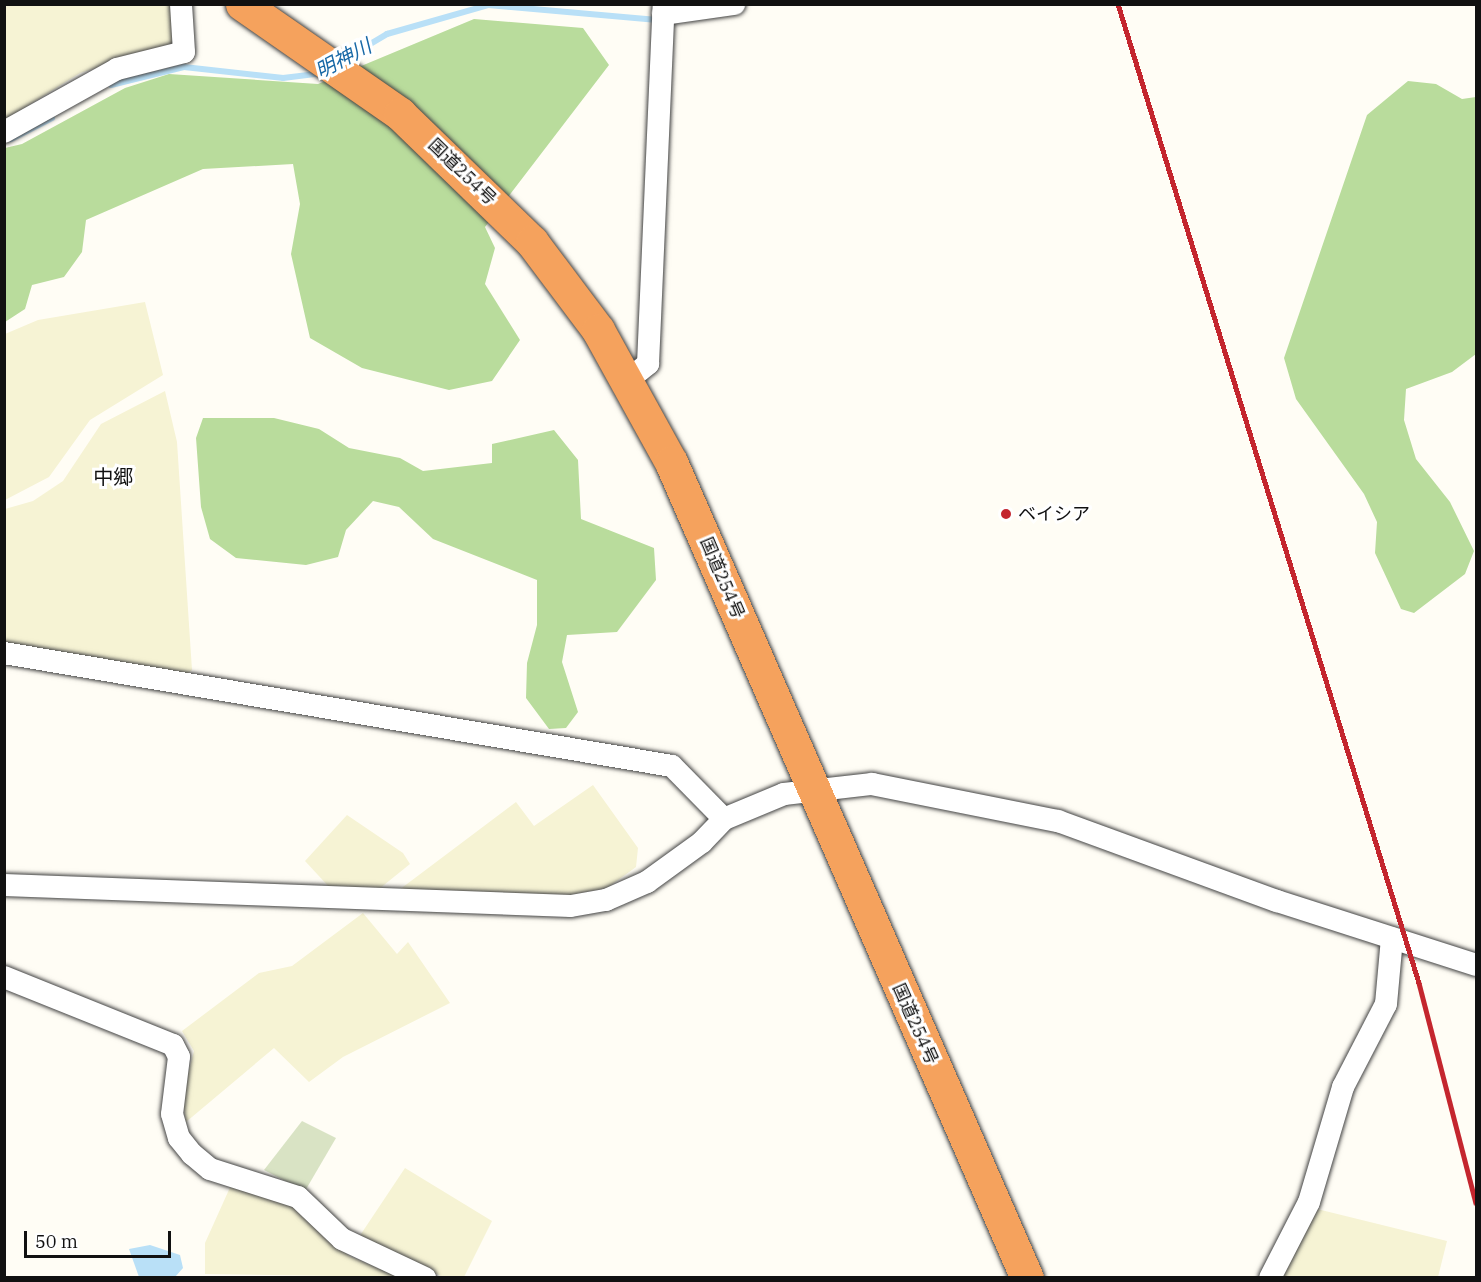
<!DOCTYPE html>
<html>
<head>
<meta charset="utf-8">
<style>
  body { margin:0 }
  #map { position:relative; width:1481px; height:1282px; overflow:hidden; background:#fffdf5; font-family:"IBM Plex Serif","Noto Sans JP",serif }
  div>[style] { position:absolute }
  .farmland>* { inset:0; background:#f6f3d4 }
  .forest>* { inset:0; background:#b9dc9c }
  .cemetery>* { inset:0; background:#d9e3c4 }
  .water>* { inset:0; background:#b9e0f7 }
  .stream>* { height:6px; margin:-3px; padding:0 3px; transform-origin:3px; border-radius:3px; background:#b9e0f7 }
  .roads { filter:drop-shadow(0 0 2px #444) drop-shadow(0 0 2px #444) }
  .minor>* { height:22px; margin:-11px; padding:0 11px; transform-origin:11px; border-radius:11px; background:#fff }
  .highway>* { height:33px; margin:-16.5px; padding:0 16.5px; transform-origin:16.5px; border-radius:16.5px; background:#f5a25d }
  .rail>* { height:4.5px; margin:-2.25px; padding:0 2.25px; transform-origin:2.25px; border-radius:2.25px; background:#c4262e }
  .dots>* { width:16px; height:16px; translate:-50% -50%; box-sizing:border-box; border:3px solid #fff; border-radius:50% }
  span { translate:-50% -50%; white-space:nowrap; text-align:center; line-height:1.15; -webkit-text-stroke:6px #fff; paint-order:stroke }
  .street-label { font-size:18px; color:#111 }
  .poi-label { font-size:18px; color:#111 }
  .left { translate:0 -50%; text-align:left }
  .water-label { font-size:20px; color:#1768a6; font-style:italic }
  .neighbourhood-label { font-size:20px; color:#111 }
  .frame { position:absolute; inset:0; border:6px solid #111; pointer-events:none }
  .scale { position:absolute; left:24px; top:1231px; width:147px; height:27px; box-sizing:border-box; border:3px solid #111; border-top:0; padding-left:8px; font-size:18px; line-height:21px; white-space:nowrap; color:#111; -webkit-text-stroke:4px #fff; paint-order:stroke }
</style>
</head>
<body>
<div id="map">
  <div class="farmland">
    <div style="clip-path:polygon(5px 5px,174px 5px,175px 44px,80px 73px,5px 120px)"></div>
    <div style="clip-path:polygon(145px 302px,163px 375px,90px 420px,49px 477px,5px 500px,5px 334px,38px 320px)"></div>
    <div style="clip-path:polygon(165px 391px,177px 442px,192px 670px,187px 674px,5px 644px,5px 509px,33px 501px,63px 481px,101px 424px)"></div>
    <div style="clip-path:polygon(593px 785px,638px 848px,636px 867px,607px 888px,560px 897px,399px 890px,516px 802px,534px 826px)"></div>
    <div style="clip-path:polygon(347px 815px,403px 853px,410px 864px,379px 889px,330px 888px,305px 861px)"></div>
    <div style="clip-path:polygon(363px 913px,397px 954px,408px 942px,450px 1003px,343px 1057px,309px 1082px,274px 1048px,186px 1122px,182px 1097px,194px 1051px,182px 1031px,259px 973px,292px 966px)"></div>
    <div style="clip-path:polygon(405px 1168px,492px 1221px,464px 1277px,443px 1277px,359px 1237px)"></div>
    <div style="clip-path:polygon(232px 1183px,271px 1194px,301px 1211px,349px 1256px,399px 1277px,205px 1274px,205px 1243px)"></div>
    <div style="clip-path:polygon(1313px 1208px,1447px 1241px,1438px 1277px,1278px 1278px)"></div>
  </div>
  <div class="forest">
    <div style="clip-path:polygon(474px 19px,583px 28px,609px 65px,485px 227px,495px 248px,485px 284px,520px 340px,492px 381px,449px 390px,362px 368px,310px 338px,291px 254px,300px 204px,293px 164px,203px 169px,86px 220px,82px 252px,64px 277px,32px 285px,25px 309px,5px 322px,5px 148px,22px 144px,125px 88px,169px 74px,318px 84px)"></div>
    <div style="clip-path:polygon(1408px 81px,1436px 84px,1462px 99px,1476px 97px,1476px 354px,1452px 372px,1406px 389px,1404px 420px,1416px 459px,1450px 502px,1474px 551px,1465px 574px,1414px 613px,1401px 609px,1375px 553px,1377px 522px,1364px 494px,1296px 399px,1284px 358px,1367px 115px)"></div>
    <div style="clip-path:polygon(203px 418px,274px 418px,319px 429px,349px 448px,400px 458px,423px 471px,492px 463px,492px 444px,554px 430px,578px 460px,581px 519px,654px 548px,656px 580px,617px 632px,567px 635px,562px 662px,578px 712px,566px 728px,549px 729px,526px 698px,527px 663px,537px 625px,537px 580px,433px 539px,399px 507px,373px 501px,346px 530px,338px 557px,306px 565px,236px 558px,210px 539px,201px 507px,196px 438px)"></div>
  </div>
  <div class="cemetery">
    <div style="clip-path:polygon(302px 1121px,336px 1138px,305px 1191px,264px 1170px)"></div>
  </div>
  <div class="water">
    <div style="clip-path:polygon(150px 1245px,180px 1255px,183px 1268px,175px 1277px,139px 1277px,129px 1249px)"></div>
  </div>
  <div class="stream">
    <div style="left:340px;top:62px;width:55px;rotate:-30.8deg"></div>
    <div style="left:387px;top:34px;width:105px;rotate:-16deg"></div>
    <div style="left:488px;top:5px;width:170px;rotate:5.1deg"></div>
    <div style="left:111px;top:85px;width:75px;rotate:-13.9deg"></div>
    <div style="left:184px;top:67px;width:100px;rotate:6.3deg"></div>
    <div style="left:283px;top:78px;width:38px;rotate:-7deg"></div>
    <div style="left:11px;top:139px;width:46px;rotate:-27.1deg"></div>
  </div>
  <div class="roads">
    <div class="minor">
      <div style="left:663px;top:14px;width:72px;rotate:-8deg"></div>
      <div style="left:4px;top:132px;width:129px;rotate:-29.1deg"></div>
      <div style="left:117px;top:69px;width:69px;rotate:-14.2deg"></div>
      <div style="left:184px;top:52px;width:48px;rotate:-93.6deg"></div>
      <div style="left:628px;top:380px;width:26px;rotate:-39deg"></div>
      <div style="left:648px;top:364px;width:360px;rotate:-87.5deg"></div>
      <div style="left:4px;top:653px;width:677px;rotate:9.6deg"></div>
      <div style="left:672px;top:766px;width:74px;rotate:45.5deg"></div>
      <div style="left:4px;top:885px;width:567px;rotate:2.12deg"></div>
      <div style="left:571px;top:906px;width:36px;rotate:-10deg"></div>
      <div style="left:606px;top:900px;width:45px;rotate:-23.7deg"></div>
      <div style="left:647px;top:882px;width:68px;rotate:-36deg"></div>
      <div style="left:702px;top:842px;width:32px;rotate:-46deg"></div>
      <div style="left:724px;top:819px;width:65px;rotate:-22.6deg"></div>
      <div style="left:784px;top:794px;width:89px;rotate:-6.5deg"></div>
      <div style="left:872px;top:784px;width:190px;rotate:11.3deg"></div>
      <div style="left:1058px;top:821px;width:233px;rotate:20.1deg"></div>
      <div style="left:1277px;top:901px;width:209px;rotate:17.8deg"></div>
      <div style="left:4px;top:977px;width:182px;rotate:21.9deg"></div>
      <div style="left:173px;top:1045px;width:13px;rotate:63deg"></div>
      <div style="left:179px;top:1057px;width:57px;rotate:97deg"></div>
      <div style="left:172px;top:1114px;width:25px;rotate:74deg"></div>
      <div style="left:179px;top:1138px;width:21px;rotate:51deg"></div>
      <div style="left:192px;top:1154px;width:23px;rotate:40deg"></div>
      <div style="left:210px;top:1169px;width:92px;rotate:17.7deg"></div>
      <div style="left:298px;top:1197px;width:61px;rotate:43.7deg"></div>
      <div style="left:342px;top:1239px;width:92px;rotate:25.2deg"></div>
      <div style="left:1270px;top:1278px;width:85px;rotate:-62.8deg"></div>
      <div style="left:1309px;top:1202px;width:120px;rotate:-73.5deg"></div>
      <div style="left:1343px;top:1087px;width:93px;rotate:-62.6deg"></div>
      <div style="left:1386px;top:1004px;width:66px;rotate:-84.8deg"></div>
    </div>
    <div class="highway">
      <div style="left:242px;top:4px;width:193px;rotate:34.8deg"></div>
      <div style="left:400px;top:114px;width:184px;rotate:44.1deg"></div>
      <div style="left:532px;top:242px;width:110px;rotate:53.1deg"></div>
      <div style="left:598px;top:330px;width:151px;rotate:61.1deg"></div>
      <div style="left:671px;top:462px;width:890px;rotate:66.43deg"></div>
    </div>
  </div>
  <div class="rail">
    <div style="left:1118px;top:4px;width:1024px;rotate:72.91deg"></div>
    <div style="left:1419px;top:983px;width:227px;rotate:75.5deg"></div>
  </div>
  <div class="dots">
    <div style="left:1006px;top:514px;background:#c4262e"></div>
  </div>
  <div class="street-label">
    <span style="left:462px;top:172px;rotate:44deg">国道254号</span>
    <span style="left:722px;top:578px;rotate:67deg">国道254号</span>
    <span style="left:915px;top:1024px;rotate:66deg">国道254号</span>
  </div>
  <div class="poi-label">
    <span class="left" style="left:1018px;top:514px">ベイシア</span>
  </div>
  <div class="water-label">
    <span style="left:343px;top:58px;rotate:-28deg">明神川</span>
  </div>
  <div class="neighbourhood-label">
    <span style="left:113px;top:476px">中郷</span>
  </div>
  <div class="frame"></div>
  <div class="scale">50 m</div>
</div>
</body>
</html>
